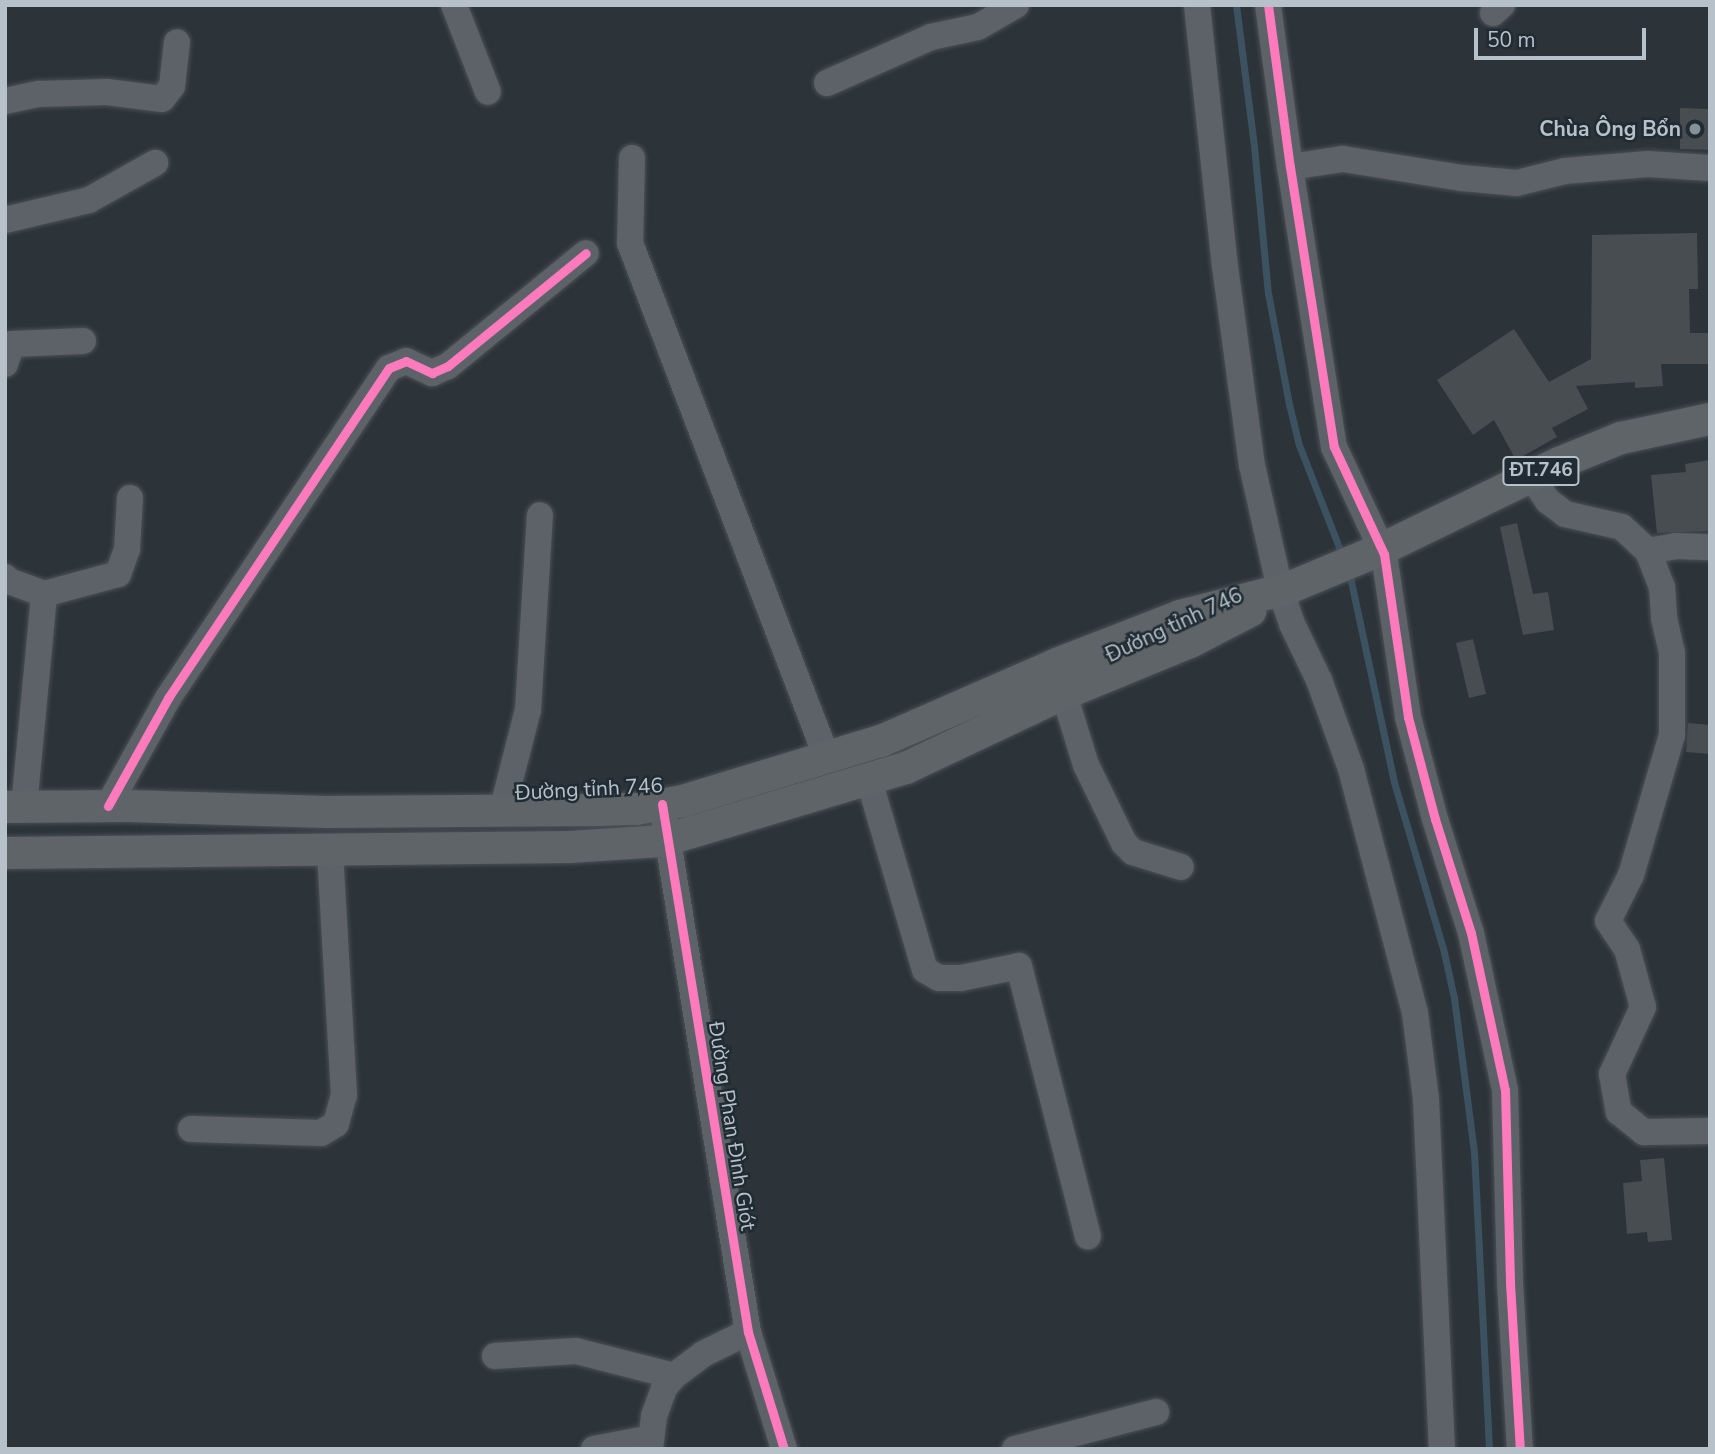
<!DOCTYPE html>
<html>
<head>
<meta charset="utf-8">
<style>
  body { margin:0 }
  #map { position:relative; width:1715px; height:1454px; overflow:hidden; background:#2c3439; font-family:"Nunito Sans",sans-serif }
  div>[style] { position:absolute }
  .stream>* { height:7px; margin:-3.5px; padding:0 3.5px; transform-origin:3.5px; border-radius:3.5px; background:#3c5261 }
  .building>* { inset:0; background:#474d51 }
  .roads { filter:drop-shadow(0 0 2px #4a5054) drop-shadow(0 0 2px #4a5054) }
  .minor>* { height:26px; margin:-13px; padding:0 13px; transform-origin:13px; border-radius:13px; background:#5c6267 }
  .major>* { height:32px; margin:-16px; padding:0 16px; transform-origin:16px; border-radius:16px; background:#5f6468 }
  .cycleway>* { height:9px; margin:-4.5px; padding:0 4.5px; transform-origin:4.5px; border-radius:4.5px; background:#fd7abc }
  .dots>* { width:19px; height:19px; translate:-50% -50%; box-sizing:border-box; border:4px solid #202b33; border-radius:50% }
  span { translate:-50% -50%; white-space:nowrap; text-align:center; line-height:1.15; -webkit-text-stroke:5px #202b33; paint-order:stroke }
  .shield-label span { padding:2px 5px; background:#202b33; border:2px solid; border-radius:5px; -webkit-text-stroke-width:0 }
  .shield-label { font-size:19px; color:#b7c1c9; font-weight:700 }
  .poi-label { font-size:21px; color:#b7c1c9; font-weight:700 }
  .right { translate:-100% -50%; text-align:right }
  .street-label { font-size:21px; color:#b7c1c9 }
  .frame { position:absolute; inset:0; border:7px solid #b7c1c9; pointer-events:none }
  .scale { position:absolute; left:1474px; top:28px; width:172px; height:32px; box-sizing:border-box; border:4px solid #b7c1c9; border-top:0; padding-left:9px; font-size:21px; line-height:24px; white-space:nowrap; color:#b7c1c9; -webkit-text-stroke:5px #202b33; paint-order:stroke }
</style>
</head>
<body>
<div id="map">
  <div class="stream">
    <div style="left:1236px;top:5px;width:142px;rotate:82.7deg"></div>
    <div style="left:1254px;top:146px;width:148px;rotate:84.6deg"></div>
    <div style="left:1268px;top:293px;width:113px;rotate:79.3deg"></div>
    <div style="left:1289px;top:404px;width:42px;rotate:76.3deg"></div>
    <div style="left:1299px;top:445px;width:120px;rotate:68.6deg"></div>
    <div style="left:1349px;top:572px;width:215px;rotate:77.9deg"></div>
    <div style="left:1394px;top:782px;width:173px;rotate:73.6deg"></div>
    <div style="left:1443px;top:948px;width:51px;rotate:77.6deg"></div>
    <div style="left:1454px;top:998px;width:155px;rotate:82.6deg"></div>
    <div style="left:1474px;top:1152px;width:297px;rotate:87.1deg"></div>
  </div>
  <div class="building">
    <div style="clip-path:polygon(1680px 108px,1710px 109px,1710px 150px,1680px 149px)"></div>
    <div style="clip-path:polygon(1697px 233px,1698px 289px,1689px 289px,1690px 333px,1708px 333px,1708px 364px,1661px 364px,1663px 386px,1635px 388px,1635px 382px,1576px 386px,1588px 409px,1552px 428px,1557px 437px,1516px 460px,1494px 420px,1473px 435px,1437px 380px,1514px 329px,1549px 382px,1591px 359px,1592px 235px)"></div>
    <div style="clip-path:polygon(1710px 460px,1710px 531px,1657px 533px,1651px 475px,1686px 472px,1685px 464px)"></div>
    <div style="clip-path:polygon(1517px 523px,1533px 594px,1548px 592px,1554px 630px,1523px 635px,1500px 527px)"></div>
    <div style="clip-path:polygon(1473px 639px,1486px 694px,1469px 698px,1456px 643px)"></div>
    <div style="clip-path:polygon(1688px 723px,1710px 725px,1710px 754px,1686px 752px)"></div>
    <div style="clip-path:polygon(1664px 1158px,1672px 1240px,1648px 1242px,1647px 1232px,1627px 1234px,1623px 1183px,1642px 1181px,1640px 1160px)"></div>
  </div>
  <div class="roads">
    <div class="minor">
      <div style="left:454px;top:5px;width:93px;rotate:68.7deg"></div>
      <div style="left:1197px;top:5px;width:262px;rotate:83.9deg"></div>
      <div style="left:1225px;top:266px;width:201px;rotate:82.3deg"></div>
      <div style="left:1252px;top:465px;width:127px;rotate:77.3deg"></div>
      <div style="left:1280px;top:589px;width:37px;rotate:71deg"></div>
      <div style="left:1292px;top:624px;width:62px;rotate:64.3deg"></div>
      <div style="left:1319px;top:680px;width:95px;rotate:70.2deg"></div>
      <div style="left:1351px;top:769px;width:252px;rotate:75.3deg"></div>
      <div style="left:1415px;top:1013px;width:87px;rotate:82.7deg"></div>
      <div style="left:1426px;top:1099px;width:350px;rotate:87.4deg"></div>
      <div style="left:1268px;top:5px;width:163px;rotate:82.3deg"></div>
      <div style="left:1290px;top:167px;width:283px;rotate:81.1deg"></div>
      <div style="left:1334px;top:447px;width:118px;rotate:65deg"></div>
      <div style="left:1384px;top:554px;width:165px;rotate:81.6deg"></div>
      <div style="left:1408px;top:717px;width:106px;rotate:75.2deg"></div>
      <div style="left:1435px;top:819px;width:120px;rotate:72.5deg"></div>
      <div style="left:1471px;top:933px;width:161px;rotate:77.8deg"></div>
      <div style="left:1505px;top:1090px;width:193px;rotate:88.5deg"></div>
      <div style="left:1510px;top:1283px;width:166px;rotate:86.6deg"></div>
      <div style="left:1493px;top:13px;width:12px;rotate:-42deg"></div>
      <div style="left:827px;top:83px;width:114px;rotate:-23.9deg"></div>
      <div style="left:931px;top:37px;width:48px;rotate:-12deg"></div>
      <div style="left:978px;top:27px;width:44px;rotate:-30.1deg"></div>
      <div style="left:5px;top:101px;width:35px;rotate:-12deg"></div>
      <div style="left:39px;top:94px;width:68px;rotate:-1.7deg"></div>
      <div style="left:107px;top:92px;width:55px;rotate:7.3deg"></div>
      <div style="left:162px;top:99px;width:16px;rotate:-52deg"></div>
      <div style="left:172px;top:86px;width:44px;rotate:-83.5deg"></div>
      <div style="left:632px;top:158px;width:85px;rotate:91.3deg"></div>
      <div style="left:630px;top:243px;width:551px;rotate:69.07deg"></div>
      <div style="left:1290px;top:167px;width:54px;rotate:-8.6deg"></div>
      <div style="left:1343px;top:159px;width:121px;rotate:9.1deg"></div>
      <div style="left:1462px;top:178px;width:55px;rotate:5.2deg"></div>
      <div style="left:1517px;top:183px;width:49px;rotate:-14deg"></div>
      <div style="left:1565px;top:171px;width:83px;rotate:-4.8deg"></div>
      <div style="left:1648px;top:164px;width:62px;rotate:3.7deg"></div>
      <div style="left:5px;top:220px;width:86px;rotate:-13.4deg"></div>
      <div style="left:89px;top:200px;width:76px;rotate:-29.3deg"></div>
      <div style="left:5px;top:364px;width:21px;rotate:-71deg"></div>
      <div style="left:12px;top:344px;width:71px;rotate:-2.4deg"></div>
      <div style="left:1531px;top:476px;width:30px;rotate:56deg"></div>
      <div style="left:1548px;top:501px;width:21px;rotate:37deg"></div>
      <div style="left:1565px;top:514px;width:58px;rotate:12.8deg"></div>
      <div style="left:1622px;top:527px;width:35px;rotate:43deg"></div>
      <div style="left:1648px;top:551px;width:39px;rotate:69deg"></div>
      <div style="left:1662px;top:587px;width:31px;rotate:86deg"></div>
      <div style="left:1664px;top:618px;width:36px;rotate:77deg"></div>
      <div style="left:1672px;top:653px;width:82px;rotate:90deg"></div>
      <div style="left:1672px;top:735px;width:146px;rotate:106.3deg"></div>
      <div style="left:1631px;top:875px;width:51px;rotate:116.6deg"></div>
      <div style="left:1608px;top:921px;width:34px;rotate:56deg"></div>
      <div style="left:1627px;top:949px;width:60px;rotate:74.6deg"></div>
      <div style="left:1643px;top:1007px;width:74px;rotate:114.8deg"></div>
      <div style="left:1612px;top:1074px;width:39px;rotate:80deg"></div>
      <div style="left:1619px;top:1112px;width:32px;rotate:39deg"></div>
      <div style="left:1644px;top:1132px;width:66px;rotate:-0.9deg"></div>
      <div style="left:1648px;top:551px;width:28px;rotate:-10deg"></div>
      <div style="left:1676px;top:546px;width:34px;rotate:2deg"></div>
      <div style="left:5px;top:577px;width:3px;rotate:72deg"></div>
      <div style="left:6px;top:580px;width:40px;rotate:20.2deg"></div>
      <div style="left:1064px;top:694px;width:74px;rotate:72.8deg"></div>
      <div style="left:1086px;top:765px;width:87px;rotate:64deg"></div>
      <div style="left:1124px;top:843px;width:13px;rotate:45deg"></div>
      <div style="left:1133px;top:852px;width:50px;rotate:17.4deg"></div>
      <div style="left:869px;top:780px;width:198px;rotate:73.6deg"></div>
      <div style="left:925px;top:970px;width:16px;rotate:30deg"></div>
      <div style="left:939px;top:978px;width:22px"></div>
      <div style="left:961px;top:978px;width:59px;rotate:-11.7deg"></div>
      <div style="left:1019px;top:966px;width:279px;rotate:75.7deg"></div>
      <div style="left:662px;top:804px;width:535px;rotate:80.75deg"></div>
      <div style="left:748px;top:1332px;width:122px;rotate:72.9deg"></div>
      <div style="left:108px;top:806px;width:124px;rotate:-60.9deg"></div>
      <div style="left:168px;top:698px;width:397px;rotate:-56.2deg"></div>
      <div style="left:389px;top:368px;width:18px;rotate:-22deg"></div>
      <div style="left:406px;top:361px;width:29px;rotate:25deg"></div>
      <div style="left:432px;top:373px;width:17px;rotate:-24deg"></div>
      <div style="left:448px;top:366px;width:178px;rotate:-39.3deg"></div>
      <div style="left:24px;top:807px;width:214px;rotate:-84.6deg"></div>
      <div style="left:44px;top:594px;width:77px;rotate:-15.1deg"></div>
      <div style="left:118px;top:574px;width:27px;rotate:-70deg"></div>
      <div style="left:127px;top:549px;width:51px;rotate:-86.6deg"></div>
      <div style="left:502px;top:811px;width:104px;rotate:-75.6deg"></div>
      <div style="left:528px;top:710px;width:195px;rotate:-86.5deg"></div>
      <div style="left:191px;top:1129px;width:130px;rotate:1.8deg"></div>
      <div style="left:321px;top:1133px;width:17px;rotate:-31deg"></div>
      <div style="left:336px;top:1124px;width:30px;rotate:-75deg"></div>
      <div style="left:344px;top:1095px;width:245px;rotate:-93.3deg"></div>
      <div style="left:495px;top:1356px;width:81px;rotate:-3.5deg"></div>
      <div style="left:576px;top:1351px;width:101px;rotate:14.3deg"></div>
      <div style="left:594px;top:1449px;width:58px;rotate:-10.9deg"></div>
      <div style="left:650px;top:1449px;width:33px;rotate:-83deg"></div>
      <div style="left:654px;top:1416px;width:30px;rotate:-70deg"></div>
      <div style="left:664px;top:1388px;width:16px;rotate:-50deg"></div>
      <div style="left:674px;top:1376px;width:36px;rotate:-37deg"></div>
      <div style="left:703px;top:1354px;width:50px;rotate:-26.1deg"></div>
      <div style="left:1015px;top:1449px;width:146px;rotate:-14.7deg"></div>
    </div>
    <div class="major">
      <div style="left:5px;top:807px;width:122px;rotate:-0.5deg"></div>
      <div style="left:127px;top:806px;width:200px;rotate:1.7deg"></div>
      <div style="left:327px;top:812px;width:273px;rotate:-0.4deg"></div>
      <div style="left:600px;top:810px;width:36px;rotate:-2deg"></div>
      <div style="left:636px;top:809px;width:48px;rotate:-9.7deg"></div>
      <div style="left:683px;top:801px;width:207px;rotate:-16.9deg"></div>
      <div style="left:881px;top:741px;width:192px;rotate:-23.6deg"></div>
      <div style="left:1057px;top:664px;width:132px;rotate:-21.3deg"></div>
      <div style="left:1180px;top:616px;width:109px;rotate:-14.3deg"></div>
      <div style="left:1286px;top:589px;width:104px;rotate:-22.6deg"></div>
      <div style="left:1382px;top:549px;width:197px;rotate:-25.9deg"></div>
      <div style="left:1559px;top:463px;width:67px;rotate:-22deg"></div>
      <div style="left:1621px;top:438px;width:91px;rotate:-12.1deg"></div>
      <div style="left:5px;top:853px;width:564px;rotate:-0.61deg"></div>
      <div style="left:569px;top:847px;width:93px;rotate:-3.7deg"></div>
      <div style="left:662px;top:841px;width:255px;rotate:-16.7deg"></div>
      <div style="left:906px;top:768px;width:164px;rotate:-25.3deg"></div>
      <div style="left:1054px;top:698px;width:147px;rotate:-22.4deg"></div>
      <div style="left:1190px;top:642px;width:68px;rotate:-27.3deg"></div>
    </div>
  </div>
  <div class="cycleway">
    <div style="left:1268px;top:5px;width:163px;rotate:82.3deg"></div>
    <div style="left:1290px;top:167px;width:283px;rotate:81.1deg"></div>
    <div style="left:1334px;top:447px;width:118px;rotate:65deg"></div>
    <div style="left:1384px;top:554px;width:165px;rotate:81.6deg"></div>
    <div style="left:1408px;top:717px;width:106px;rotate:75.2deg"></div>
    <div style="left:1435px;top:819px;width:120px;rotate:72.5deg"></div>
    <div style="left:1471px;top:933px;width:161px;rotate:77.8deg"></div>
    <div style="left:1505px;top:1090px;width:193px;rotate:88.5deg"></div>
    <div style="left:1510px;top:1283px;width:166px;rotate:86.6deg"></div>
    <div style="left:662px;top:804px;width:535px;rotate:80.75deg"></div>
    <div style="left:748px;top:1332px;width:122px;rotate:72.9deg"></div>
    <div style="left:108px;top:806px;width:124px;rotate:-60.9deg"></div>
    <div style="left:168px;top:698px;width:397px;rotate:-56.2deg"></div>
    <div style="left:389px;top:368px;width:18px;rotate:-22deg"></div>
    <div style="left:406px;top:361px;width:29px;rotate:25deg"></div>
    <div style="left:432px;top:373px;width:17px;rotate:-24deg"></div>
    <div style="left:448px;top:366px;width:178px;rotate:-39.3deg"></div>
  </div>
  <div class="dots">
    <div style="left:1695px;top:129px;background:#869097"></div>
  </div>
  <div class="shield-label">
    <span style="left:1541px;top:471px">ĐT.746</span>
  </div>
  <div class="poi-label">
    <span class="right" style="left:1681px;top:129px">Chùa Ông Bổn</span>
  </div>
  <div class="street-label">
    <span style="left:1174px;top:625px;rotate:-25deg">Đường tỉnh 746</span>
    <span style="left:589px;top:789px;rotate:-3deg">Đường tỉnh 746</span>
    <span style="left:732px;top:1126px;rotate:81deg">Đường Phan Đình Giót</span>
  </div>
  <div class="frame"></div>
  <div class="scale">50 m</div>
</div>
</body>
</html>
